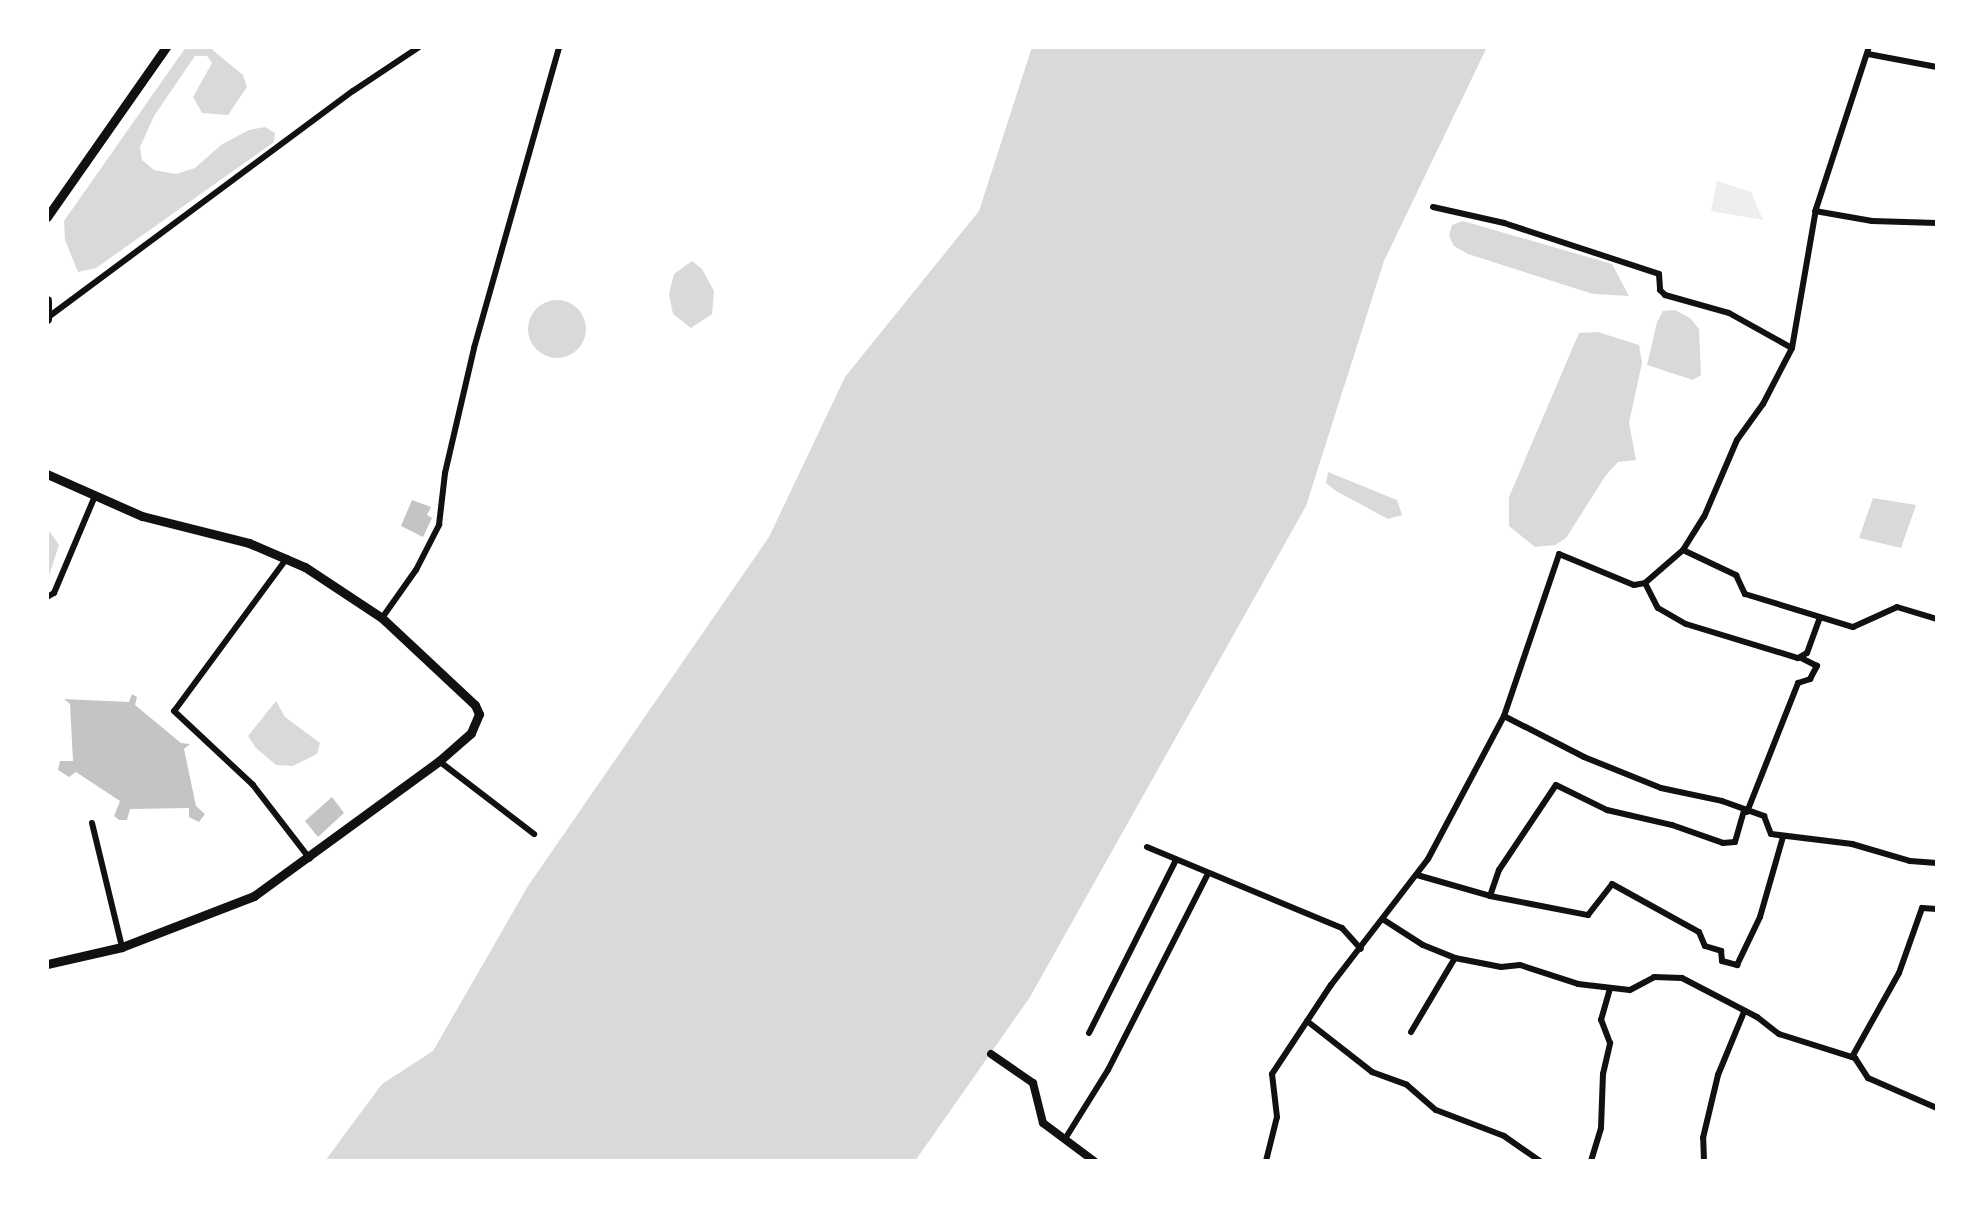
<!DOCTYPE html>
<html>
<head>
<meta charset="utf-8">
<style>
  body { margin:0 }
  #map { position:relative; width:1984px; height:1208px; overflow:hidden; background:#fff; font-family:"PT Sans",sans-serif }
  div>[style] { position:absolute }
  .green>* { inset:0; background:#eee }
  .water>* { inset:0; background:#d9d9d9 }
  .round { border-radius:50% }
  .building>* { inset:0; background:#c4c4c4 }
  .minor>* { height:6px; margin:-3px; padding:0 3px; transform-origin:3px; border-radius:3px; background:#111 }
  .secondary>* { height:8px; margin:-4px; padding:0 4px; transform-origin:4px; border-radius:4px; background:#111 }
  .primary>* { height:9px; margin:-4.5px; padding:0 4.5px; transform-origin:4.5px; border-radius:4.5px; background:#111 }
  span { translate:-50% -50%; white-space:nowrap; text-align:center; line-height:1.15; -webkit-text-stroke:5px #fff; paint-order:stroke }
  .frame { position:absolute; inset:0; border:49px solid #fff; pointer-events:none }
</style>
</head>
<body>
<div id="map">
  <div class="green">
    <div style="clip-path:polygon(1717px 181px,1751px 192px,1763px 220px,1711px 211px)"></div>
  </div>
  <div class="water">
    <div style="clip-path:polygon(186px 47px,209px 47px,243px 75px,247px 87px,228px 115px,202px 113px,193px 97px,212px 63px,207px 56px,195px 56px,154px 116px,140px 147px,142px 160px,154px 170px,176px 174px,195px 168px,221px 145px,249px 130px,265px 127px,275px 133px,274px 142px,96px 268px,78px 272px,65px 240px,64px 221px)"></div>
    <div style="clip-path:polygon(1032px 47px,1487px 47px,1384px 261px,1306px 506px,1030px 997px,915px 1161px,325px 1161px,382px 1084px,433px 1051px,528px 886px,769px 537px,845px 377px,979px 211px)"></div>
    <div style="clip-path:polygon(1463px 221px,1612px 264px,1629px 296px,1593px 294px,1468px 254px,1454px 246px,1449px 236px,1452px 225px)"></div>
    <div style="clip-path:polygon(692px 261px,702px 269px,714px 291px,712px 314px,691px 328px,673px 314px,669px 294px,674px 274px)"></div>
    <div class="round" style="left:528px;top:300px;width:58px;height:58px"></div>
    <div style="clip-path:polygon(1675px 310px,1690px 318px,1699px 329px,1701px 375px,1693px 380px,1647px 365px,1657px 322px,1663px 311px)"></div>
    <div style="clip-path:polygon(1598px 332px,1639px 345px,1642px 363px,1629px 423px,1636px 460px,1618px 462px,1606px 475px,1566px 538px,1555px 545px,1535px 547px,1509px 526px,1509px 497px,1579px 333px)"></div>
    <div style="clip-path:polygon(1328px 472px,1397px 500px,1402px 515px,1388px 519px,1336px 491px,1326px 483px)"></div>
    <div style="clip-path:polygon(1873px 498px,1916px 505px,1901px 548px,1859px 538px)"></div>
    <div style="clip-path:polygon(47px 528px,59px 545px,47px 582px)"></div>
    <div style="clip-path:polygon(276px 701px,285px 717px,320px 743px,317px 754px,293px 766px,276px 765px,255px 747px,248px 736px)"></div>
  </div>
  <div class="building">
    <div style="clip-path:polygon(412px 500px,431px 507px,427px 515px,432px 518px,423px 537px,401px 526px)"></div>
    <div style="clip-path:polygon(132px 694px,137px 697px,135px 705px,181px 743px,190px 744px,184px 749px,196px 806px,205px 814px,199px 822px,189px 817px,189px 808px,130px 809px,127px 820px,119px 820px,114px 816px,120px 801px,76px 772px,69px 777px,58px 770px,60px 761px,73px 761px,70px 704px,64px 699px,129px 702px)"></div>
    <div style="clip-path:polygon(332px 797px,344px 813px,318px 837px,305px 821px)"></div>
  </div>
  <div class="minor">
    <div style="left:1868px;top:54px;width:70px;rotate:10.7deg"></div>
    <div style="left:1433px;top:207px;width:73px;rotate:12.7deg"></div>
    <div style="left:1504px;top:223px;width:163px;rotate:18.2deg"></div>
    <div style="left:1659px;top:274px;width:16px;rotate:86deg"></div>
    <div style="left:1660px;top:290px;width:7px;rotate:45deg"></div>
    <div style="left:1665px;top:295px;width:66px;rotate:15.7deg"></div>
    <div style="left:1729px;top:313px;width:72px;rotate:29.1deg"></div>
    <div style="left:1815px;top:211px;width:58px;rotate:10deg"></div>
    <div style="left:1872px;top:221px;width:65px;rotate:1.8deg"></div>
    <div style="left:47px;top:318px;width:381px;rotate:-36.6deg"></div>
    <div style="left:353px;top:91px;width:79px;rotate:-33.7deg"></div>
    <div style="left:1683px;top:550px;width:59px;rotate:25.3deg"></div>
    <div style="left:1736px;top:575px;width:21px;rotate:65deg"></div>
    <div style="left:1745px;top:594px;width:113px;rotate:17deg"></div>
    <div style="left:1853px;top:627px;width:48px;rotate:-24.4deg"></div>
    <div style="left:1897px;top:607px;width:42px;rotate:16.7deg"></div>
    <div style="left:287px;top:558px;width:190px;rotate:126.4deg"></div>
    <div style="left:174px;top:711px;width:108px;rotate:43.1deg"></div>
    <div style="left:253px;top:785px;width:93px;rotate:52.4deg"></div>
    <div style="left:1645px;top:583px;width:28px;rotate:63deg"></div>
    <div style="left:1658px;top:608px;width:32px;rotate:30deg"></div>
    <div style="left:1686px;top:624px;width:117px;rotate:16.9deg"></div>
    <div style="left:1798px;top:658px;width:10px;rotate:-29deg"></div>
    <div style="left:1807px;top:653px;width:38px;rotate:-70deg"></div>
    <div style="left:47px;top:597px;width:8px;rotate:-30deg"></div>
    <div style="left:54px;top:593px;width:105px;rotate:-67.1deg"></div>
    <div style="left:382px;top:618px;width:59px;rotate:-54.7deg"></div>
    <div style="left:416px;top:570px;width:51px;rotate:-62.9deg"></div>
    <div style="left:439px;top:525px;width:52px;rotate:-83.4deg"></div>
    <div style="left:445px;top:473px;width:128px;rotate:-76.9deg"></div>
    <div style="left:474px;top:348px;width:313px;rotate:-74.2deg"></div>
    <div style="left:1504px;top:716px;width:90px;rotate:27.1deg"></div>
    <div style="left:1584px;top:757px;width:83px;rotate:21.9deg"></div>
    <div style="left:1661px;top:788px;width:62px;rotate:12deg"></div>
    <div style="left:1722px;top:801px;width:45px;rotate:19.7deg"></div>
    <div style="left:1764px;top:816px;width:19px;rotate:69deg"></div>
    <div style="left:1771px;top:834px;width:82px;rotate:7deg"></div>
    <div style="left:1852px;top:844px;width:60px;rotate:16.3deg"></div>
    <div style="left:1910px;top:861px;width:27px;rotate:4deg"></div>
    <div style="left:439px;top:761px;width:120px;rotate:37.5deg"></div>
    <div style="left:1747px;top:812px;width:139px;rotate:-68.4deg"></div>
    <div style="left:1798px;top:683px;width:13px;rotate:-18deg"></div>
    <div style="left:1810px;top:679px;width:15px;rotate:-62deg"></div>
    <div style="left:1817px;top:666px;width:18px;rotate:-153deg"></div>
    <div style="left:92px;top:823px;width:128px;rotate:76.4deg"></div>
    <div style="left:1147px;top:847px;width:211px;rotate:22.6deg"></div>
    <div style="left:1342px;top:928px;width:28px;rotate:48deg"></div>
    <div style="left:1417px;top:875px;width:76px;rotate:16deg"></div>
    <div style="left:1490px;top:896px;width:100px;rotate:11deg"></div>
    <div style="left:1588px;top:915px;width:39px;rotate:-52deg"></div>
    <div style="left:1612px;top:884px;width:99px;rotate:28.9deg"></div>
    <div style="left:1699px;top:932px;width:15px;rotate:67deg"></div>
    <div style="left:1705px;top:946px;width:17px;rotate:17deg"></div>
    <div style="left:1721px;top:951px;width:10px;rotate:84deg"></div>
    <div style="left:1722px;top:961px;width:16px;rotate:15deg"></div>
    <div style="left:1737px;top:965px;width:53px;rotate:-64.4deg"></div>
    <div style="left:1760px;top:917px;width:83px;rotate:-74deg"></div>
    <div style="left:1490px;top:896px;width:28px;rotate:-71deg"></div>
    <div style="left:1499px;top:870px;width:102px;rotate:-56.2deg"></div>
    <div style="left:1556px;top:785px;width:57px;rotate:26.1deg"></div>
    <div style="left:1607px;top:810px;width:67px;rotate:13deg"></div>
    <div style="left:1672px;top:825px;width:54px;rotate:19.4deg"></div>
    <div style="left:1723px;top:843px;width:12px;rotate:-5deg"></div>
    <div style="left:1735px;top:842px;width:32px;rotate:-74deg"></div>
    <div style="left:1384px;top:920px;width:46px;rotate:32.7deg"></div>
    <div style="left:1423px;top:945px;width:35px;rotate:22deg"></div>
    <div style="left:1455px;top:958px;width:47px;rotate:11.1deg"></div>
    <div style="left:1501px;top:967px;width:19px;rotate:-6deg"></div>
    <div style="left:1520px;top:965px;width:61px;rotate:18.1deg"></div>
    <div style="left:1578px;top:984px;width:52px;rotate:6.6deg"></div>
    <div style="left:1630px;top:990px;width:27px;rotate:-28deg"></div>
    <div style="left:1654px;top:977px;width:28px;rotate:2deg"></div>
    <div style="left:1682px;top:978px;width:85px;rotate:27.5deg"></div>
    <div style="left:1757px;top:1017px;width:28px;rotate:38deg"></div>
    <div style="left:1779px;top:1034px;width:80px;rotate:17.5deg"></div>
    <div style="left:1855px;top:1058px;width:24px;rotate:57deg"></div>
    <div style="left:1868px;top:1078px;width:75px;rotate:23.5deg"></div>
    <div style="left:1307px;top:1021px;width:83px;rotate:38.1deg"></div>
    <div style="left:1372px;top:1072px;width:37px;rotate:20deg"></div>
    <div style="left:1407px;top:1085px;width:38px;rotate:41deg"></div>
    <div style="left:1436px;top:1110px;width:73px;rotate:20.9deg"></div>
    <div style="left:1504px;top:1136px;width:44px;rotate:34.8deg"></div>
    <div style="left:1411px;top:1032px;width:86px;rotate:-59.3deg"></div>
    <div style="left:1089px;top:1033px;width:194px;rotate:-63.3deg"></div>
    <div style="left:1852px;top:1057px;width:96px;rotate:-60.8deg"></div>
    <div style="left:1899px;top:973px;width:69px;rotate:-70.5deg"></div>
    <div style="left:1922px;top:908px;width:15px;rotate:4deg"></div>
    <div style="left:1065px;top:1139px;width:81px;rotate:-58.1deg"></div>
    <div style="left:1108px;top:1070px;width:220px;rotate:-63deg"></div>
    <div style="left:1266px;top:1161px;width:45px;rotate:-76deg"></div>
    <div style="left:1277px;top:1117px;width:43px;rotate:-96.6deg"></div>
    <div style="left:1272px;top:1074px;width:107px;rotate:-56.5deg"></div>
    <div style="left:1331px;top:985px;width:159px;rotate:-52.4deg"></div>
    <div style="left:1428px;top:859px;width:162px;rotate:-62deg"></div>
    <div style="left:1504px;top:716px;width:171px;rotate:-71.2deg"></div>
    <div style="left:1559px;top:554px;width:81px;rotate:22.5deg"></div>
    <div style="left:1634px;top:585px;width:11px;rotate:-10deg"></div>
    <div style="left:1645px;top:583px;width:50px;rotate:-41deg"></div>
    <div style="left:1683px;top:550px;width:39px;rotate:-58deg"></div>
    <div style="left:1704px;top:517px;width:84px;rotate:-66.8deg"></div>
    <div style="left:1737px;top:440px;width:44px;rotate:-54.2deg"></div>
    <div style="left:1763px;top:404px;width:63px;rotate:-62.6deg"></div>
    <div style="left:1792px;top:348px;width:141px;rotate:-80.2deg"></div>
    <div style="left:1816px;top:209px;width:170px;rotate:-71.9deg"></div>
    <div style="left:1591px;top:1161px;width:34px;rotate:-73deg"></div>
    <div style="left:1601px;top:1128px;width:54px;rotate:-87.9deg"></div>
    <div style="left:1603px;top:1074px;width:32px;rotate:-77deg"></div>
    <div style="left:1610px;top:1043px;width:25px;rotate:-111deg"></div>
    <div style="left:1601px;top:1020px;width:32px;rotate:-74deg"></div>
    <div style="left:1704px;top:1161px;width:23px;rotate:-92deg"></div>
    <div style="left:1703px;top:1138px;width:65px;rotate:-76.6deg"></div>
    <div style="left:1718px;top:1075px;width:68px;rotate:-67.6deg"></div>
  </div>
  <div class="secondary">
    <div style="left:991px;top:1054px;width:51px;rotate:34.6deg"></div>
    <div style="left:1033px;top:1083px;width:41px;rotate:76deg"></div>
    <div style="left:1043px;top:1123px;width:64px;rotate:36.7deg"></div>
  </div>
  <div class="primary">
    <div style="left:47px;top:217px;width:208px;rotate:-55deg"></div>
    <div style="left:47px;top:300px;width:19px;rotate:90deg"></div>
    <div style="left:47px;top:474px;width:104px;rotate:23.9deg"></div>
    <div style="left:142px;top:516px;width:110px;rotate:14.2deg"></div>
    <div style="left:249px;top:543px;width:61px;rotate:23.2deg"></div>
    <div style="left:305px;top:567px;width:92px;rotate:33.5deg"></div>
    <div style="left:382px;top:618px;width:127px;rotate:43.1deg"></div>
    <div style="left:475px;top:705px;width:10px;rotate:66deg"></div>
    <div style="left:479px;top:714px;width:21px;rotate:113deg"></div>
    <div style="left:471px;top:733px;width:43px;rotate:138.8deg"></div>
    <div style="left:439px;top:761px;width:229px;rotate:143.9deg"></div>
    <div style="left:254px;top:896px;width:142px;rotate:158.9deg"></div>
    <div style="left:122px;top:947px;width:77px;rotate:167.2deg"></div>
  </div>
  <div class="frame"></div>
</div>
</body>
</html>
